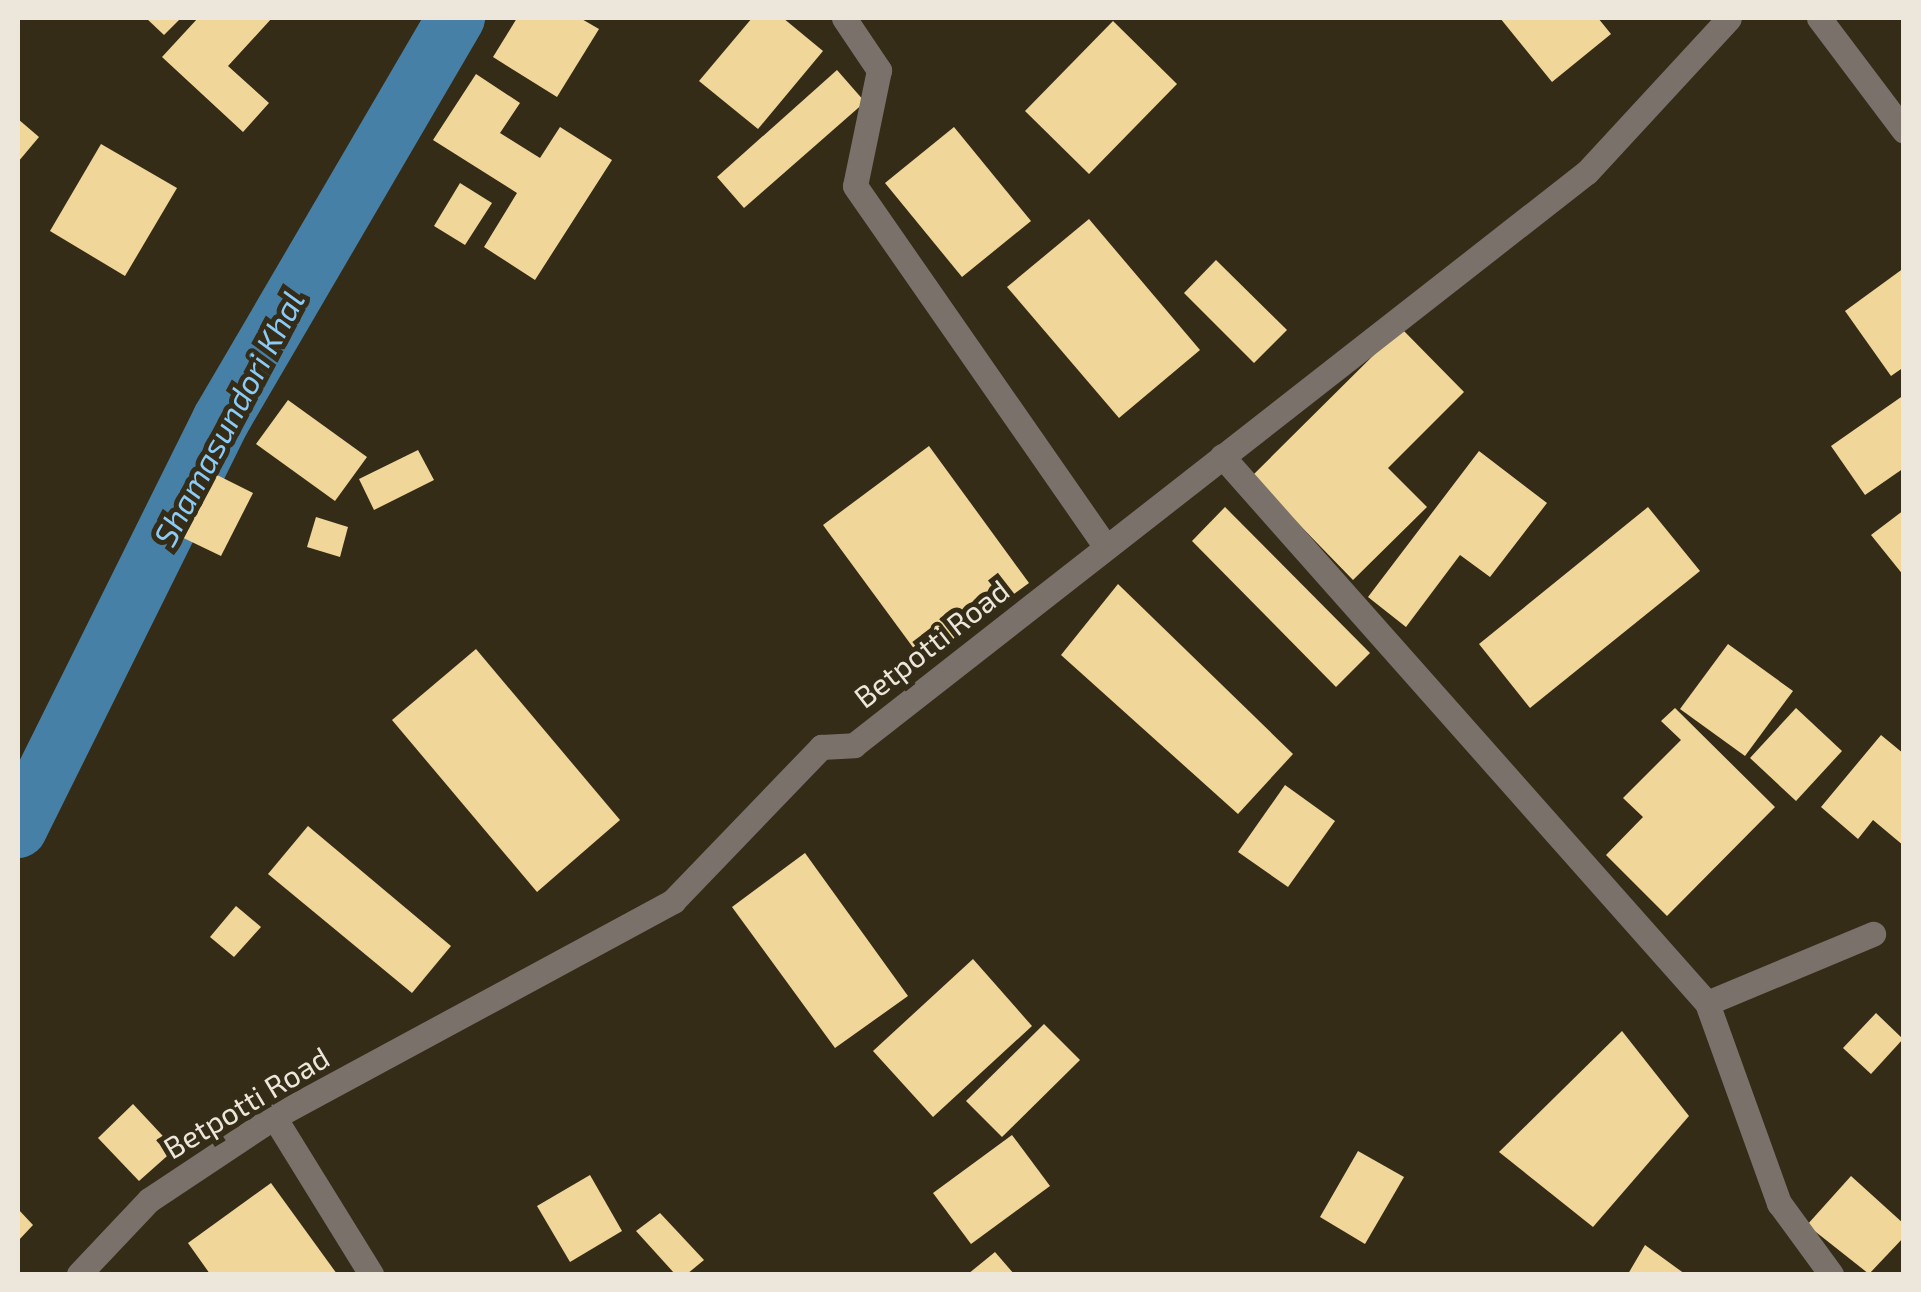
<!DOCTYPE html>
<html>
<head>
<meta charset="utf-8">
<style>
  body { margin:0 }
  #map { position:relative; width:1921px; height:1292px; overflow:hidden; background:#352c18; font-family:"Exo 2",sans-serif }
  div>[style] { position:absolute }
  .canal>* { height:58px; margin:-29px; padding:0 29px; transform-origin:29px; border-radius:29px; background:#4780a6 }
  .building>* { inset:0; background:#f0d699 }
  .minor>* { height:25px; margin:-12.5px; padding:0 12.5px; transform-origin:12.5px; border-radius:12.5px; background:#7a716a }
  span { translate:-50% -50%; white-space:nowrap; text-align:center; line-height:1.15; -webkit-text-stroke:10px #352c18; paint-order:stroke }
  .street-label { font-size:30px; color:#ece7da }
  .water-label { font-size:32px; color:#8bcbf7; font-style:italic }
  .frame { position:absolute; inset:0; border:20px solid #ece7da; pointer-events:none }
</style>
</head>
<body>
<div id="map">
  <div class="canal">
    <div style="left:18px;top:829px;width:457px;rotate:-63.6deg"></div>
    <div style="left:221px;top:420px;width:466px;rotate:-59.7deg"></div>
  </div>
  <div class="building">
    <div style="clip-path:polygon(146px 18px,181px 18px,164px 35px)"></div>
    <div style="clip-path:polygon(198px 18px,272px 18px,228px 66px,269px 103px,243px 132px,162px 57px)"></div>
    <div style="clip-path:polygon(517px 18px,580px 18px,599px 29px,557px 97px,493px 57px)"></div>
    <div style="clip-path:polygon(752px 18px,783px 18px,823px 51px,758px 129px,699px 81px)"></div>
    <div style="clip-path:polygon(1500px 18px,1598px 18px,1611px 34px,1552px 82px)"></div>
    <div style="clip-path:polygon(1113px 21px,1177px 84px,1089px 174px,1025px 111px)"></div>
    <div style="clip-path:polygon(837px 70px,865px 102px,744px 208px,717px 177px)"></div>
    <div style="clip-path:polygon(476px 74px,520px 103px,500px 133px,540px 158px,560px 127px,612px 160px,535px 280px,484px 247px,517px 193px,433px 140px)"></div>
    <div style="clip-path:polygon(18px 119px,39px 137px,18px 162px)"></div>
    <div style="clip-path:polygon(954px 127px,1031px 221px,962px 277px,885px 183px)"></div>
    <div style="clip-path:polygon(101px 144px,177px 188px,125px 276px,50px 231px)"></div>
    <div style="clip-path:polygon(460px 183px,492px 203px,465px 245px,434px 226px)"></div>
    <div style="clip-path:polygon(1089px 219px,1200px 350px,1119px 418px,1007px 287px)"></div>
    <div style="clip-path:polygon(1216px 260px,1287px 330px,1254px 363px,1184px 293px)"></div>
    <div style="clip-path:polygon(1904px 268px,1904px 367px,1891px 376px,1845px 311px)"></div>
    <div style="clip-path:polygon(1401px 328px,1464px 392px,1388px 468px,1427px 507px,1353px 580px,1252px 476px)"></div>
    <div style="clip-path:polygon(1904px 395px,1904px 468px,1865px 495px,1831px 446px)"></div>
    <div style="clip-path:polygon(288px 400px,367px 457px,335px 501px,256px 444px)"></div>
    <div style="clip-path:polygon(929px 446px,1029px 583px,923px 661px,823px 525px)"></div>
    <div style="clip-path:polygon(418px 450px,434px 480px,374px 510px,359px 479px)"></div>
    <div style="clip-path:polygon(1479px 451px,1547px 503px,1490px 577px,1460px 555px,1406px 627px,1368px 597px)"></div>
    <div style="clip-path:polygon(203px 468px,253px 493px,221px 556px,171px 532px)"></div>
    <div style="clip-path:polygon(1225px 507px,1370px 653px,1336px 687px,1192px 541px)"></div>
    <div style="clip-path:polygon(1648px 507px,1700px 571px,1530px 708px,1479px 644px)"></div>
    <div style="clip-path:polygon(1904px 510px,1904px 576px,1871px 535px)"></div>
    <div style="clip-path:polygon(316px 517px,348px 527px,340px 557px,307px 547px)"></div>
    <div style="clip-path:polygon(1118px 584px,1293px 754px,1238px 814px,1061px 655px)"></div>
    <div style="clip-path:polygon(1728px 644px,1793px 691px,1745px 756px,1680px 709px)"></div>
    <div style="clip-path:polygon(476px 649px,620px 820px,537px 892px,392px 720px)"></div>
    <div style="clip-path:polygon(1675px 708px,1775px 807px,1667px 916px,1606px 855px,1643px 817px,1623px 798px,1681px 740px,1661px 721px)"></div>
    <div style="clip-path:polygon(1796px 708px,1842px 751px,1796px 801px,1750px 758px)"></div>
    <div style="clip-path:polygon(1881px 735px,1904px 754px,1904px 846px,1873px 820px,1858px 839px,1821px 807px)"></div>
    <div style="clip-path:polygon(1285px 785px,1335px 821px,1288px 887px,1238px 852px)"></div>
    <div style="clip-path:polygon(308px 826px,451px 946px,412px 993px,268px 874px)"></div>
    <div style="clip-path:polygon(805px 853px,908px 996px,835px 1048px,732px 907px)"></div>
    <div style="clip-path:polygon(236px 906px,261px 927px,234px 957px,210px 937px)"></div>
    <div style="clip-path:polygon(973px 959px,1032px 1026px,933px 1117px,873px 1051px)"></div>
    <div style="clip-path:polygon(1876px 1013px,1903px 1039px,1871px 1074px,1843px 1048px)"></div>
    <div style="clip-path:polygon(1044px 1024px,1080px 1060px,1002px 1137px,966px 1101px)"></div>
    <div style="clip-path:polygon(1622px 1031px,1689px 1116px,1593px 1227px,1499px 1152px)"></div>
    <div style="clip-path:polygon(133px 1104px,175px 1149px,139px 1181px,98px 1138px)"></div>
    <div style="clip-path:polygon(1012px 1135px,1050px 1186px,971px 1244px,933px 1193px)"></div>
    <div style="clip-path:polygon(1358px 1151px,1404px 1177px,1365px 1244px,1320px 1217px)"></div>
    <div style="clip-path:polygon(590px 1175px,622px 1231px,570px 1262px,537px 1206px)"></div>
    <div style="clip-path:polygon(1851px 1176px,1904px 1224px,1904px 1237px,1869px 1274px,1807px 1225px)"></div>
    <div style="clip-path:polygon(271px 1183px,337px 1274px,210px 1274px,188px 1243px)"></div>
    <div style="clip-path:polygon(18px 1209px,33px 1225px,18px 1241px)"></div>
    <div style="clip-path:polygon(660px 1213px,704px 1260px,687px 1274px,675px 1274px,636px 1231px)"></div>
    <div style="clip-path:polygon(1645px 1245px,1685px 1274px,1628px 1274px)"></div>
    <div style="clip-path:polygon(995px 1252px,1014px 1274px,968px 1274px)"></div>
  </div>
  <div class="minor">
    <div style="left:844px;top:18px;width:63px;rotate:56.1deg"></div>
    <div style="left:879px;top:70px;width:118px;rotate:101.7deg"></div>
    <div style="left:855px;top:186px;width:440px;rotate:55.2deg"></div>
    <div style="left:1819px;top:18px;width:141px;rotate:53deg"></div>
    <div style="left:1222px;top:456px;width:731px;rotate:48.44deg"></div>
    <div style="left:1707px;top:1003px;width:213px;rotate:70.2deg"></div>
    <div style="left:1779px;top:1203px;width:88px;rotate:53.8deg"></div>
    <div style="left:1707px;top:1003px;width:180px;rotate:-22.6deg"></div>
    <div style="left:274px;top:1117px;width:185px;rotate:58.3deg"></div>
    <div style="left:79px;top:1274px;width:102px;rotate:-46.6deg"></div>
    <div style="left:149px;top:1200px;width:150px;rotate:-33.6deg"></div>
    <div style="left:274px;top:1117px;width:454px;rotate:-28.4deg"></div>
    <div style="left:673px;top:901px;width:214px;rotate:-46.1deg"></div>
    <div style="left:821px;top:747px;width:33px;rotate:-3deg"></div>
    <div style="left:854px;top:745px;width:930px;rotate:-38.02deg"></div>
    <div style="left:1587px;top:172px;width:209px;rotate:-47.3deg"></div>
  </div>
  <div class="street-label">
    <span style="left:931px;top:643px;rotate:-38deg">Betpotti Road</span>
    <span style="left:246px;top:1102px;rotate:-31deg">Betpotti Road</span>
  </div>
  <div class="water-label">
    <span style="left:228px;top:418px;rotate:-62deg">Shamasundori Khal</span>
  </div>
  <div class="frame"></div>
</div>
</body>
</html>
